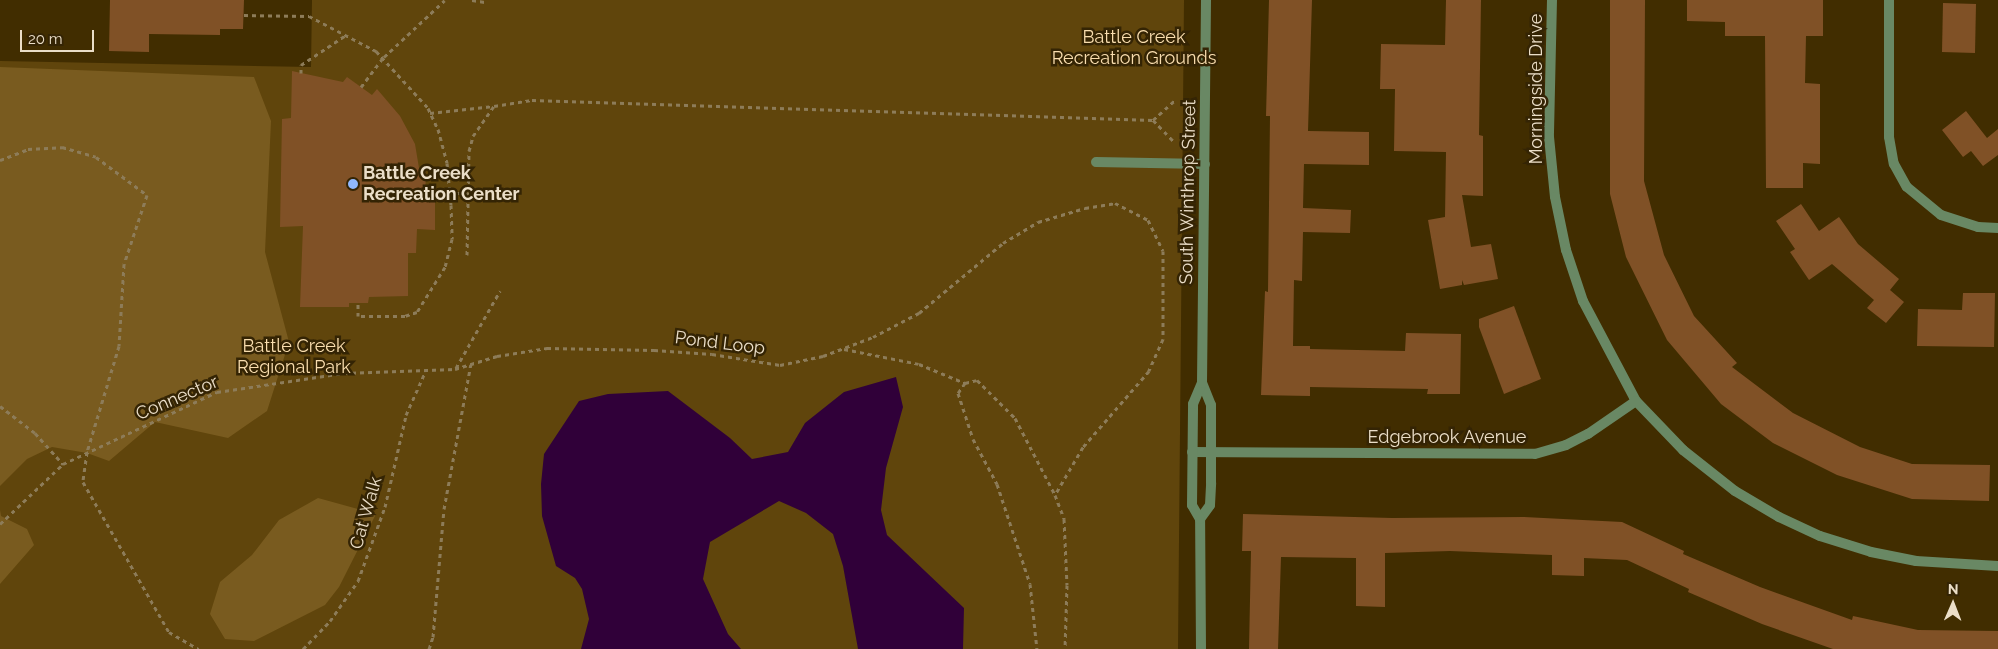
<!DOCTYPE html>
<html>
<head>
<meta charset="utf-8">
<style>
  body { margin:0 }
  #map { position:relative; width:1998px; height:649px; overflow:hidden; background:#412d00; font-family:Raleway,sans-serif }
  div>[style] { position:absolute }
  .green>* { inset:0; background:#60450c }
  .forest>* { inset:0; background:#795b1f }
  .water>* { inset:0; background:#300039 }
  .building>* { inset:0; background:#805126 }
  .path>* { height:3px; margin-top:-1.5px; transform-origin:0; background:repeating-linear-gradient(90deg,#8d7c59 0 4px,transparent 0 8px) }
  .lane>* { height:10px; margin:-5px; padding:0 5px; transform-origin:5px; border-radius:5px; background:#698864 }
  .street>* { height:10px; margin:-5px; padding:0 5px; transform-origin:5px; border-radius:5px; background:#698864 }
  .dots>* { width:14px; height:14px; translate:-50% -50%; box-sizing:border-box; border:2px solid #342404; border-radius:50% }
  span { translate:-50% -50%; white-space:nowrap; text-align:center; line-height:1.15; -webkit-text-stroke:5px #342404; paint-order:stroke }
  .park-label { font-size:18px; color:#f9ddae }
  .street-label { font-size:18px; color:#ebdec8 }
  .poi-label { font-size:18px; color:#ebdec8; font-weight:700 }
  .left { translate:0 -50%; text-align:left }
  .north { position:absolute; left:1928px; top:579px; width:50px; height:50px; -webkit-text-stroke:4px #342404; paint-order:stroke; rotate:1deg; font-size:14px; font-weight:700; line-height:20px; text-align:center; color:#ebdec8 }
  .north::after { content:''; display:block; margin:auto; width:18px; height:22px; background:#ebdec8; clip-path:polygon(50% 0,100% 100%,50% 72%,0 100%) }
  .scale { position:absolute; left:20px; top:30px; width:74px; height:22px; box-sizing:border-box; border:2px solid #ebdec8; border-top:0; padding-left:6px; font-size:15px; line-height:18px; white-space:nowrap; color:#ebdec8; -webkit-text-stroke:4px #342404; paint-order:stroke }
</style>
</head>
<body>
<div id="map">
  <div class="green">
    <div style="clip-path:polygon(312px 0,1184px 0,1178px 649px,0 649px,0 61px,311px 67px)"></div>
  </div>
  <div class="forest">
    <div style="clip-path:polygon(0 67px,254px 77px,271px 121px,265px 252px,289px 342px,267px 411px,228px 438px,155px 422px,109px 461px,87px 453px,52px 447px,27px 459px,0 486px)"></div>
    <div style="clip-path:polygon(318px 498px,376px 514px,339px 587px,325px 605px,254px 641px,225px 639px,210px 614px,220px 582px,252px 555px,279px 520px)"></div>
    <div style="clip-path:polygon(0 510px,1px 516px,27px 529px,34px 545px,0 584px)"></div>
  </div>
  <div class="water">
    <div style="clip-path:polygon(896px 377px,903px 407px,886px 468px,881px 510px,887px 535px,964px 608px,963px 649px,858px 649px,843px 566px,833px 534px,806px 513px,779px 501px,710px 542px,703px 579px,728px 634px,741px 649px,581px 649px,589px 619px,582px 589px,575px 578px,556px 566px,542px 516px,541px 484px,544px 454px,579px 401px,608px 394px,668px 391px,730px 438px,752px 459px,788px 452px,805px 423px,844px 392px)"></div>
  </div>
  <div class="building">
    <div style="clip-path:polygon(110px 0,244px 0,243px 29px,220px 29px,220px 35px,149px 34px,149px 52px,109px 51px)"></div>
    <div style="clip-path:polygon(1269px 0,1312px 0,1308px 131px,1369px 132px,1369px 165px,1304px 164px,1303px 208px,1351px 210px,1350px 233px,1303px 232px,1302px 281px,1294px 280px,1293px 346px,1310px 346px,1310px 349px,1405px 351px,1406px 333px,1461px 334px,1460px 394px,1427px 394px,1428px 389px,1310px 387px,1310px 396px,1261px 395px,1265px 291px,1268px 292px,1270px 116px,1266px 116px)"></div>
    <div style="clip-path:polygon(1446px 0,1481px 0,1479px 135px,1483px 136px,1483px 196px,1462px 195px,1471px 247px,1491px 244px,1498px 279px,1464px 285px,1462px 280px,1462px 285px,1440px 289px,1428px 220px,1445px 217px,1446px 152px,1394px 151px,1395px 89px,1380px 89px,1381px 44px,1445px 45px)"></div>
    <div style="clip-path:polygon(1610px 0,1645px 0,1644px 181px,1664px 255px,1694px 316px,1737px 363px,1732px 367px,1793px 413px,1860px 447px,1912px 464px,1990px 465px,1989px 501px,1912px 499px,1837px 475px,1773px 443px,1721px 404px,1667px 340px,1626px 257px,1610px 194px)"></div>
    <div style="clip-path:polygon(1687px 0,1823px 0,1823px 36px,1806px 36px,1805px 83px,1820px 84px,1820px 164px,1803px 163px,1803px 188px,1766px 188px,1765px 36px,1725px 36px,1725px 22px,1687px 21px)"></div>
    <div style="clip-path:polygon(1943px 3px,1976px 4px,1975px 53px,1942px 52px)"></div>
    <div style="clip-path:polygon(292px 71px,343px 82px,347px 77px,372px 95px,377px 89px,400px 116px,415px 144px,419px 168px,426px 169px,425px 202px,435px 202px,435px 230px,417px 229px,416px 253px,408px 253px,408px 296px,369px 297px,368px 303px,349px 303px,349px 307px,300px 307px,303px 226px,280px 227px,282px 119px,291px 118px)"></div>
    <div style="clip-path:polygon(1966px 111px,1987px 138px,1998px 129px,1998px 155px,1983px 166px,1971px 151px,1963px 157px,1942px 130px)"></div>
    <div style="clip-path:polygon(1801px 204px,1819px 231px,1839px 217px,1858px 244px,1899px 279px,1890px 290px,1904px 302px,1886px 323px,1867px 308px,1874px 300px,1832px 264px,1809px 280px,1790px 252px,1795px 249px,1776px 221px)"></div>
    <div style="clip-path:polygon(1963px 293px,1995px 293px,1994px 347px,1917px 346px,1918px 309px,1962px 310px)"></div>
    <div style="clip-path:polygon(1514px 306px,1541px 379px,1504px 394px,1479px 327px,1479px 319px)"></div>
    <div style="clip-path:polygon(1243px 514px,1392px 518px,1524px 517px,1622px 522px,1684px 551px,1683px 554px,1760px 587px,1852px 620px,1853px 616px,1918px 630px,1998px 631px,1998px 649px,1833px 649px,1762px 624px,1688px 592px,1689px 589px,1627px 560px,1584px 558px,1584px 576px,1552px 575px,1552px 555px,1450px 551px,1385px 553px,1385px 607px,1356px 606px,1356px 558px,1281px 557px,1278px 649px,1249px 649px,1251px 551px,1242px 551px)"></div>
  </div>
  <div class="path">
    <div style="left:472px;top:0;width:13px;rotate:9deg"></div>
    <div style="left:244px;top:15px;width:65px;rotate:0.9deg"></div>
    <div style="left:309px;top:16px;width:76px;rotate:27.6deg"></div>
    <div style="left:376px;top:51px;width:77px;rotate:47.6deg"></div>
    <div style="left:428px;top:108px;width:23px;rotate:65deg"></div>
    <div style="left:438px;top:129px;width:35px;rotate:75deg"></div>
    <div style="left:447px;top:163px;width:42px;rotate:84.6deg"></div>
    <div style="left:451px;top:205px;width:34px;rotate:88deg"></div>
    <div style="left:452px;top:239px;width:29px;rotate:104deg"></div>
    <div style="left:445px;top:267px;width:53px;rotate:121.9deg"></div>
    <div style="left:417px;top:312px;width:13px;rotate:162deg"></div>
    <div style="left:405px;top:316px;width:47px;rotate:180deg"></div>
    <div style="left:358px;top:316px;width:13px;rotate:-90deg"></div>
    <div style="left:301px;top:73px;width:8px;rotate:-90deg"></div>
    <div style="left:301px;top:65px;width:54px;rotate:-33.7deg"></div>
    <div style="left:361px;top:87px;width:38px;rotate:-53deg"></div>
    <div style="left:384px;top:57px;width:83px;rotate:-43.1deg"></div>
    <div style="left:430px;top:113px;width:64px;rotate:-6.2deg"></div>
    <div style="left:1153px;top:120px;width:30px;rotate:-42deg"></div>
    <div style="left:0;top:160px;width:30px;rotate:-21deg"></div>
    <div style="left:28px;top:149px;width:34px;rotate:-3deg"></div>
    <div style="left:62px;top:147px;width:35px;rotate:16deg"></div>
    <div style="left:96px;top:157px;width:64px;rotate:36.7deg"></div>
    <div style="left:147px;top:195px;width:73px;rotate:108.4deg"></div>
    <div style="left:124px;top:264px;width:82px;rotate:93.5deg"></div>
    <div style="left:119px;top:346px;width:111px;rotate:106.8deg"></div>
    <div style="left:87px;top:452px;width:30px;rotate:98deg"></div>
    <div style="left:83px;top:482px;width:173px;rotate:60.2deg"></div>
    <div style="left:169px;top:632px;width:34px;rotate:30deg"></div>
    <div style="left:425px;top:192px;width:64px;rotate:1.8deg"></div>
    <div style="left:467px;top:255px;width:104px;rotate:-88.9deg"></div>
    <div style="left:469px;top:151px;width:16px;rotate:-75deg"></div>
    <div style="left:473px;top:136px;width:37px;rotate:-55deg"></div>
    <div style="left:494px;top:106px;width:38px;rotate:-9deg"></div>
    <div style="left:532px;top:100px;width:621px;rotate:1.84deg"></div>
    <div style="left:1153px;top:120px;width:30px;rotate:46deg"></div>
    <div style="left:844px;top:349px;width:76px;rotate:11.3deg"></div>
    <div style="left:919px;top:364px;width:50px;rotate:22.4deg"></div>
    <div style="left:456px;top:368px;width:89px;rotate:-60.3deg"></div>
    <div style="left:965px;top:383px;width:12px;rotate:-14deg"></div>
    <div style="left:977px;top:380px;width:54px;rotate:45deg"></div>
    <div style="left:1015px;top:418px;width:87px;rotate:62.5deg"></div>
    <div style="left:1055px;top:495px;width:26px;rotate:69deg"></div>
    <div style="left:1064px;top:519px;width:66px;rotate:87.4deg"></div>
    <div style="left:1067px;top:585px;width:64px;rotate:91.8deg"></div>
    <div style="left:965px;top:383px;width:12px;rotate:125deg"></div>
    <div style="left:958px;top:393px;width:48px;rotate:71.9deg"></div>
    <div style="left:973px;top:439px;width:51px;rotate:61.9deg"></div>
    <div style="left:997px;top:484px;width:105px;rotate:71.7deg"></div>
    <div style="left:1030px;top:584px;width:65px;rotate:83.9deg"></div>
    <div style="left:0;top:406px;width:44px;rotate:37.6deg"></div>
    <div style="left:35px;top:433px;width:42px;rotate:47.9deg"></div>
    <div style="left:0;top:524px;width:87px;rotate:-43.6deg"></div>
    <div style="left:63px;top:464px;width:170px;rotate:-25.1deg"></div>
    <div style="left:217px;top:392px;width:128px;rotate:-8.5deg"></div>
    <div style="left:344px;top:373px;width:111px;rotate:-2.1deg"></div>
    <div style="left:455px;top:369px;width:44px;rotate:-17.2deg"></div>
    <div style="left:497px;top:356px;width:51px;rotate:-9.1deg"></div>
    <div style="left:547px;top:348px;width:107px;rotate:1.1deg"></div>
    <div style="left:654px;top:350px;width:58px;rotate:3.9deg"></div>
    <div style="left:712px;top:354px;width:69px;rotate:9.2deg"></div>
    <div style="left:780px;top:365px;width:44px;rotate:-11.8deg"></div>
    <div style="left:823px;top:356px;width:53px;rotate:-20.8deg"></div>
    <div style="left:873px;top:337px;width:52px;rotate:-27.6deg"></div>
    <div style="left:919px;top:313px;width:109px;rotate:-39.8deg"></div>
    <div style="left:1003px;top:243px;width:41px;rotate:-31deg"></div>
    <div style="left:1038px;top:222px;width:49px;rotate:-16.6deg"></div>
    <div style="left:1085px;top:208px;width:30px;rotate:-9deg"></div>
    <div style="left:1115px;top:203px;width:37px;rotate:27deg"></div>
    <div style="left:1148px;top:220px;width:34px;rotate:64deg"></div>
    <div style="left:1163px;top:251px;width:88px;rotate:90deg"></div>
    <div style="left:1163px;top:339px;width:35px;rotate:114deg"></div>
    <div style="left:1149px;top:371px;width:101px;rotate:131deg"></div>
    <div style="left:1083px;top:447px;width:56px;rotate:120.3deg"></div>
    <div style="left:303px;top:649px;width:39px;rotate:-46deg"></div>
    <div style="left:330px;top:621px;width:49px;rotate:-55deg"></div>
    <div style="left:358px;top:581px;width:79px;rotate:-70deg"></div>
    <div style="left:385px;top:507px;width:94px;rotate:-77.1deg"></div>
    <div style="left:406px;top:415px;width:49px;rotate:-66deg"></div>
    <div style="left:429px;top:649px;width:13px;rotate:-72deg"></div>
    <div style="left:433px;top:637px;width:128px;rotate:-85.1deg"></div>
    <div style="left:444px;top:509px;width:147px;rotate:-79.5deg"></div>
  </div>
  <div class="lane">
    <div style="left:1096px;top:162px;width:109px;rotate:1.1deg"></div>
  </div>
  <div class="street">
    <div style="left:1552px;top:0;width:137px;rotate:91.3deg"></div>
    <div style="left:1549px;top:137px;width:60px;rotate:84.3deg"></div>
    <div style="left:1555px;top:197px;width:54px;rotate:78.3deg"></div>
    <div style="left:1566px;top:250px;width:54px;rotate:71.6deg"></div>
    <div style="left:1583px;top:301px;width:113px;rotate:62.1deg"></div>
    <div style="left:1636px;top:401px;width:68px;rotate:46.2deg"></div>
    <div style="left:1683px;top:450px;width:66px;rotate:38.3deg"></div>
    <div style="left:1735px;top:491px;width:51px;rotate:30.6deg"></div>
    <div style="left:1779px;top:517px;width:45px;rotate:24.9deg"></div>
    <div style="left:1820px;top:536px;width:53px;rotate:17.4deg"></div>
    <div style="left:1871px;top:552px;width:46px;rotate:11.3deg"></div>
    <div style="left:1916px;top:561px;width:82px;rotate:3.5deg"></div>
    <div style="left:1889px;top:0;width:137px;rotate:90deg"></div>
    <div style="left:1889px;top:137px;width:27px;rotate:80deg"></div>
    <div style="left:1894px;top:164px;width:26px;rotate:61deg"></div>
    <div style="left:1907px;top:187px;width:44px;rotate:39.5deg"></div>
    <div style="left:1941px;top:215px;width:39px;rotate:18deg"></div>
    <div style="left:1978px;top:227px;width:20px;rotate:3deg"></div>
    <div style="left:1192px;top:452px;width:343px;rotate:0.3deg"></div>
    <div style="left:1535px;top:454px;width:32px;rotate:-16deg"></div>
    <div style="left:1566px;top:445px;width:25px;rotate:-27deg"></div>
    <div style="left:1588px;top:434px;width:58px;rotate:-34.5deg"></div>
    <div style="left:1200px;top:519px;width:17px;rotate:-54deg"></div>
    <div style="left:1210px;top:505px;width:22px;rotate:-87deg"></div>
    <div style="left:1211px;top:483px;width:78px;rotate:-90deg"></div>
    <div style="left:1211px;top:405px;width:24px;rotate:-112deg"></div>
    <div style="left:1201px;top:649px;width:130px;rotate:-90.4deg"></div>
    <div style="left:1200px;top:519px;width:16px;rotate:-120deg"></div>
    <div style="left:1192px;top:505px;width:101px;rotate:-89.4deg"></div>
    <div style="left:1193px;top:404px;width:23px;rotate:-67deg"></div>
    <div style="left:1202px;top:383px;width:383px;rotate:-89.4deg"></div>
  </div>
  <div class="dots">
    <div style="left:353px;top:184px;background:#90b8fd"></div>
  </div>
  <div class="park-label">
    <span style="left:1134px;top:48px">Battle Creek<br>Recreation Grounds</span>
    <span style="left:294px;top:357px">Battle Creek<br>Regional Park</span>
  </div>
  <div class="street-label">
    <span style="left:1536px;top:89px;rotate:-90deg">Morningside Drive</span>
    <span style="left:1188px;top:192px;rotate:-89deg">South Winthrop Street</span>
    <span style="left:720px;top:343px;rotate:7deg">Pond Loop</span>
    <span style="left:177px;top:398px;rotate:-23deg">Connector</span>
    <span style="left:1447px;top:437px">Edgebrook Avenue</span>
    <span style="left:366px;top:513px;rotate:-74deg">Cat Walk</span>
  </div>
  <div class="poi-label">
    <span class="left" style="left:363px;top:184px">Battle Creek<br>Recreation Center</span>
  </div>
  <div class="north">N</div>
  <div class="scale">20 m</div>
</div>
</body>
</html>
